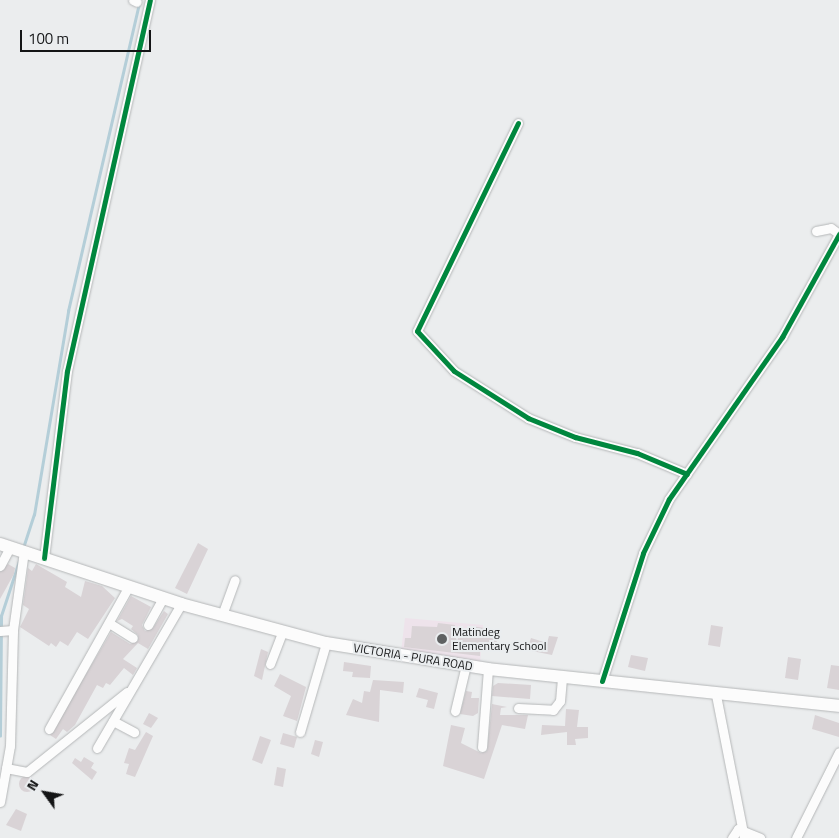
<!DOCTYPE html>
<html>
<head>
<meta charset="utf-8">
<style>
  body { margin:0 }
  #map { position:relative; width:839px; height:838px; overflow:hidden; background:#ebedee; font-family:"Titillium Web",sans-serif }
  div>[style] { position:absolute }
  .education>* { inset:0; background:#eee3eb }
  .stream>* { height:2.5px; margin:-1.25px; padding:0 1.25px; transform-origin:1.25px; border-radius:1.25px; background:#b4ced8 }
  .building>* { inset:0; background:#d9d3d6 }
  .round { border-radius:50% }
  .roads { filter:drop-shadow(0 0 1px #b5b7b8) drop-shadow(0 0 1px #b5b7b8) }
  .street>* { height:9px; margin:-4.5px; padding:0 4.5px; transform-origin:4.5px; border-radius:4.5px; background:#fcfcfc }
  .secondary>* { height:12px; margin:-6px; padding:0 6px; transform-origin:6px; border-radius:6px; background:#fcfcfc }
  .cycleway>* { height:5px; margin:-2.5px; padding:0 2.5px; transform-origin:2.5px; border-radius:2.5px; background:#00873e }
  .dots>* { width:14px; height:14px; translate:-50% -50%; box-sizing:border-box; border:2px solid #eaedef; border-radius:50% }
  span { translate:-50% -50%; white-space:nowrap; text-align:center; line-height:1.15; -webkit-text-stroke:4px #eaedef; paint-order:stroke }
  .poi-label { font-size:12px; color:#141516 }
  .left { translate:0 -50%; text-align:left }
  .street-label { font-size:12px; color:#141516 }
  .north { position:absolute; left:20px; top:768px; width:50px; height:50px; -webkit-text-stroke:4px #eaedef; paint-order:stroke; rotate:302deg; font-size:14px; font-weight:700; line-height:20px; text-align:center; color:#141516 }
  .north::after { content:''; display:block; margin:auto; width:18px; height:22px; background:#141516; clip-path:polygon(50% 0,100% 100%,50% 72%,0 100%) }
  .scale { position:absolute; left:20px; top:30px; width:131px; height:22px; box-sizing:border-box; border:2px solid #141516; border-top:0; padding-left:6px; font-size:15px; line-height:18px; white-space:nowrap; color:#141516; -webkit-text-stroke:4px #eaedef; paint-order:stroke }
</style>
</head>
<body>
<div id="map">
  <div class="education">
    <div style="clip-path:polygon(405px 618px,483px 625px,480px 664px,401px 652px)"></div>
  </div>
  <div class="stream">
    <div style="left:23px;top:548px;width:35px;rotate:-72deg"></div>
    <div style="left:34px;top:515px;width:207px;rotate:-80.5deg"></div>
    <div style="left:68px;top:311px;width:315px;rotate:-77deg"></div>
    <div style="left:0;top:736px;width:120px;rotate:-89.5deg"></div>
    <div style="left:1px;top:616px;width:58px;rotate:-71.9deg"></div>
  </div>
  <div class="building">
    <div style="clip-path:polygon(198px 543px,208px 549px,187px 594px,175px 588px)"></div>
    <div style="clip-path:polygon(8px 564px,15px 568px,14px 574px,0 599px,0 572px)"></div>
    <div style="clip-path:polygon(36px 564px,67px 582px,65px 587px,81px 597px,85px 581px,102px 586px,115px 598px,88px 639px,77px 632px,68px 646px,60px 641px,56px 647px,51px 643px,49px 646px,20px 627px,29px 609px,23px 605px,28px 568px,32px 571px)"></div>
    <div style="clip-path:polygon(131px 596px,151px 607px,142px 625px,145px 631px,153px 628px,164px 611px,168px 614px,148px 649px,138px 643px,123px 659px,137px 668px,133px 675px,124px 668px,110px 685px,106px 683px,103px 688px,97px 685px,75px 725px,67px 732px,63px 729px,56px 739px,50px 735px,111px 632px,130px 644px,138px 641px,138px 635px,131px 629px,133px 626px,122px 619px,117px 621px)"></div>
    <div style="clip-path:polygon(438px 623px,455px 625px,454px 630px,469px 631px,470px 626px,499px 630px,495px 650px,480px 647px,480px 656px,404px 647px,405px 638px,411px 638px,412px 626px,437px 627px)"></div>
    <div style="clip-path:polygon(711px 625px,723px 627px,720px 647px,708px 645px)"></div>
    <div style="clip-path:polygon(549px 636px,558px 637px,552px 655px,527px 650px,531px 638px,547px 643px)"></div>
    <div style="clip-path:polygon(261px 649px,268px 652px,262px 680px,254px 676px)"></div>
    <div style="clip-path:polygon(631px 655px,648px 658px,645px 671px,628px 667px)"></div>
    <div style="clip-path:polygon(788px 657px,801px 659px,798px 680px,785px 678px)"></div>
    <div style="clip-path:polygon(344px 662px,371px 666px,370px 678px,352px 677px,353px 672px,343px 671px)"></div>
    <div style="clip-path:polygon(831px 665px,839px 666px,839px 690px,827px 688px)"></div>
    <div style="clip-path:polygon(280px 674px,306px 687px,297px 721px,283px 716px,291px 696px,274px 686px)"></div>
    <div style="clip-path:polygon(373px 680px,404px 682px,403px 693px,380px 690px,379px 722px,346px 715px,353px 699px,362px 703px,364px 691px,370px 692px)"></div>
    <div style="clip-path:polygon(498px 683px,531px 685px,530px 699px,492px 696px,493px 686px)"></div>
    <div style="clip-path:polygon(419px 688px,438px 693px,434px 709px,426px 707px,428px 700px,416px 697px)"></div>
    <div style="clip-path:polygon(466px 691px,472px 692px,471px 698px,479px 698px,478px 713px,473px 716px,460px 714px)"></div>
    <div style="clip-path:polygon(492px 704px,507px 707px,501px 708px,500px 715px,528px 715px,525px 729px,502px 725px,484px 779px,443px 766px,451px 725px,465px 728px,461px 743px,481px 753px,487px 751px)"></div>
    <div style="clip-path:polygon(566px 709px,579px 710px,577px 727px,588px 727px,588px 738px,575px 739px,576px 745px,567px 745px,567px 732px,541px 735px,542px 725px,565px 726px)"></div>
    <div style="clip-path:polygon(149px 713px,158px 718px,151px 728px,143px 724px)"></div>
    <div style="clip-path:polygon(815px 715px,839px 723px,839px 737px,812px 729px)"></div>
    <div style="clip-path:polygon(146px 732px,153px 736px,139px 768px,135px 777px,126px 774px,129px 764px,124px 763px,129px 748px,135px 750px)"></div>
    <div style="clip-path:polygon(283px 733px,297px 737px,294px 748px,280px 744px)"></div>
    <div style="clip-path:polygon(260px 736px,271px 740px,262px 764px,252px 760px)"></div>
    <div style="clip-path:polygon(315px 740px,323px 742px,319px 757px,311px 754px)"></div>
    <div style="clip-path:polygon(84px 757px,94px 763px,91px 768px,97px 772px,92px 780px,72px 763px,75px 758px,81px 762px)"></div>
    <div style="clip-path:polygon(277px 767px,286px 769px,283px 787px,274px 785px)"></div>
    <div class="round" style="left:19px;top:776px;width:16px;height:16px"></div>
    <div style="clip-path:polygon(16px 809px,27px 814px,21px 831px,6px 825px)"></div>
  </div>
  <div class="roads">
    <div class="street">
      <div style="left:133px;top:0;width:4px;rotate:27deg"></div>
      <div style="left:518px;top:123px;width:231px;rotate:115.9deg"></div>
      <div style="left:417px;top:331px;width:54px;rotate:47.2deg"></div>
      <div style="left:454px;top:371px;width:88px;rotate:32.4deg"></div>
      <div style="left:528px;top:418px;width:51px;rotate:22deg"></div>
      <div style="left:575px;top:437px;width:64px;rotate:14.5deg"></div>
      <div style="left:637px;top:453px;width:54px;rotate:22.8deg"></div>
      <div style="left:816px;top:231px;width:15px;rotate:-11deg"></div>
      <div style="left:831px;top:228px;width:10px;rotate:37deg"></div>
      <div style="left:44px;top:558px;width:188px;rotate:-83deg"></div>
      <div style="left:67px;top:371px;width:380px;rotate:-77.4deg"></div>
      <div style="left:0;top:566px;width:21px;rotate:-62deg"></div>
      <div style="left:222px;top:615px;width:37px;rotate:-70deg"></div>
      <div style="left:109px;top:623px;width:28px;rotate:32deg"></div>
      <div style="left:148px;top:625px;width:31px;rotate:-61deg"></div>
      <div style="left:0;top:631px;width:13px;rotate:-4deg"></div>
      <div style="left:270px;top:664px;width:34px;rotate:-69deg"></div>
      <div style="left:602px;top:681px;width:134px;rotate:-72.2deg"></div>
      <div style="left:643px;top:553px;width:60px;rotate:-64.3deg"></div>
      <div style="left:669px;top:499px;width:198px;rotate:-55.1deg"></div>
      <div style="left:782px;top:337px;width:118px;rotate:-61deg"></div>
      <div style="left:716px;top:695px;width:146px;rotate:78.9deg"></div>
      <div style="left:518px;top:708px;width:35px;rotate:3deg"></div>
      <div style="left:553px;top:710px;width:11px;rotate:-52deg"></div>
      <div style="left:560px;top:701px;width:24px;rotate:-85deg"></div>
      <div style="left:455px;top:711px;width:47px;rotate:-76.6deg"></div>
      <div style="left:113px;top:721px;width:24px;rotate:28deg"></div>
      <div style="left:49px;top:729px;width:164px;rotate:-60.8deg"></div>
      <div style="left:300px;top:732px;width:93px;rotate:-73.7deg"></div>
      <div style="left:482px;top:747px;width:78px;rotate:-85.6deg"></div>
      <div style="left:97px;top:748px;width:167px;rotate:-59.7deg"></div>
      <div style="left:6px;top:768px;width:21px;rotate:11deg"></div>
      <div style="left:27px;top:772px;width:128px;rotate:-38.7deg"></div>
      <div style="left:0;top:802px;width:57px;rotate:-79.9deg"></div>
      <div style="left:10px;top:746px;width:116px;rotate:-88.5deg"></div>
      <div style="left:13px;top:630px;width:80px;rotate:-82.1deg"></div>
      <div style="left:732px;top:838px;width:11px;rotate:-56deg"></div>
      <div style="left:738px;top:829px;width:24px;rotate:22deg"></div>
      <div style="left:796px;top:838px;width:96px;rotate:-63.4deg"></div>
    </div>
    <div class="secondary">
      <div style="left:0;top:544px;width:191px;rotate:18.3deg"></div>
      <div style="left:181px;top:604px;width:150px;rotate:15.1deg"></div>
      <div style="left:326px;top:643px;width:164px;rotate:9.1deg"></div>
      <div style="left:488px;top:669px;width:353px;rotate:6deg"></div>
    </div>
  </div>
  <div class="cycleway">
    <div style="left:518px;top:123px;width:231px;rotate:115.9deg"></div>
    <div style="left:417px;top:331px;width:54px;rotate:47.2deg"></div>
    <div style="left:454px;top:371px;width:88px;rotate:32.4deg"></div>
    <div style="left:528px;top:418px;width:51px;rotate:22deg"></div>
    <div style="left:575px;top:437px;width:64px;rotate:14.5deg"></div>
    <div style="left:637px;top:453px;width:54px;rotate:22.8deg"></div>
    <div style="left:44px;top:558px;width:188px;rotate:-83deg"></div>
    <div style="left:67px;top:371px;width:380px;rotate:-77.4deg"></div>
    <div style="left:602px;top:681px;width:134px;rotate:-72.2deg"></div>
    <div style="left:643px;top:553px;width:60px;rotate:-64.3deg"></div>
    <div style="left:669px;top:499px;width:198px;rotate:-55.1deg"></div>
    <div style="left:782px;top:337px;width:118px;rotate:-61deg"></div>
  </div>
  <div class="dots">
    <div style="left:442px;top:639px;background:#5f6162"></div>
  </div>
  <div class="poi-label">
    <span class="left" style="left:452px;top:639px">Matindeg<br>Elementary School</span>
  </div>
  <div class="street-label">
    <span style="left:413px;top:657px;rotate:9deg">VICTORIA - PURA ROAD</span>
  </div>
  <div class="north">N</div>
  <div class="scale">100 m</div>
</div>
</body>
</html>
